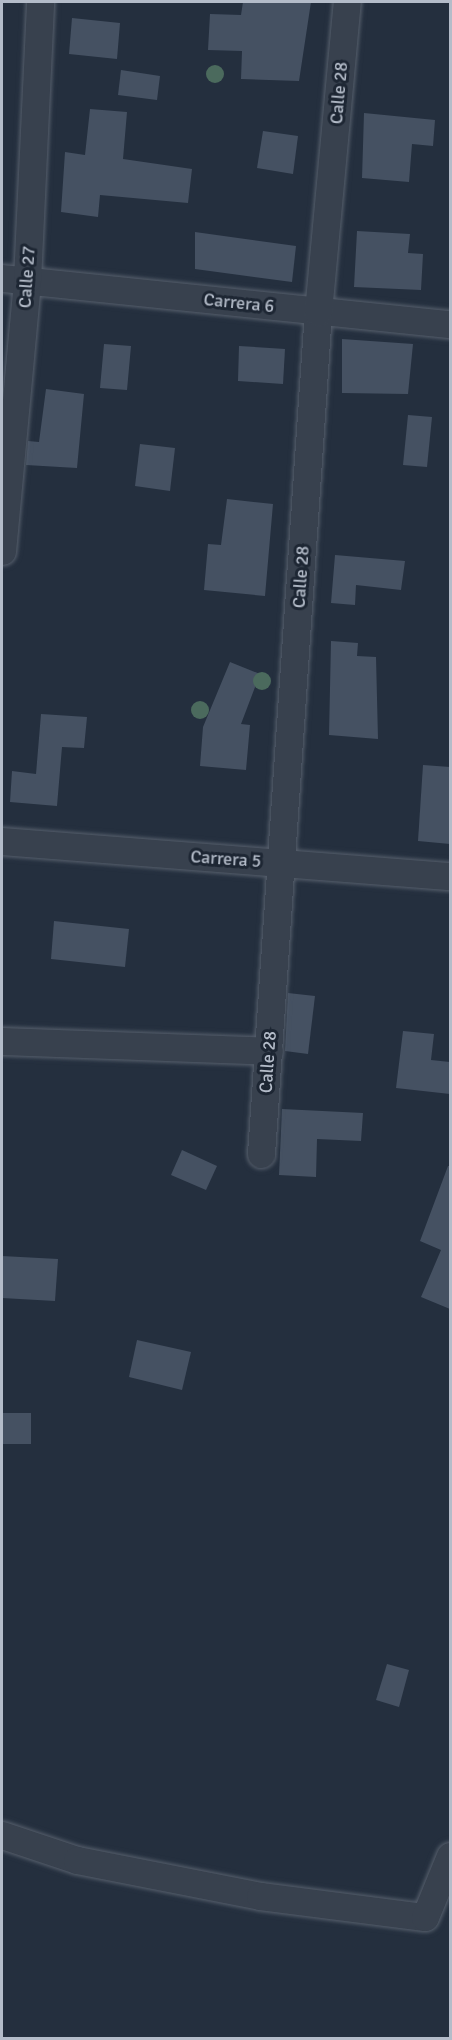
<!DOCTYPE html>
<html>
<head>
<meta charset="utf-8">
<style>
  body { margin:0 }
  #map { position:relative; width:452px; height:2040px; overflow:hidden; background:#242f3e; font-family:Signika,sans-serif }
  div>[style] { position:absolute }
  .building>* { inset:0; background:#455162 }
  .roads { filter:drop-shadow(0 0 2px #565f6c) drop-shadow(0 0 2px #565f6c) }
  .minor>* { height:27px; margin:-13.5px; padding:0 13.5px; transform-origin:13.5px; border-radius:13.5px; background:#38414e }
  .trees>* { width:18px; height:18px; margin:-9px; border-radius:50%; background:#4b6a5d }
  span { translate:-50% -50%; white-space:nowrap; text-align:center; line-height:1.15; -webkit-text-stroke:6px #1d2633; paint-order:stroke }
  .street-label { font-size:18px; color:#b4bcc9 }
  .frame { position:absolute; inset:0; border:3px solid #b4bcc9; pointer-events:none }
</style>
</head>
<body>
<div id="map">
  <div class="building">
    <div style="clip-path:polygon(243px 2px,311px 2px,299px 81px,241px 79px,242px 51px,208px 50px,210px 14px,241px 15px)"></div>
    <div style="clip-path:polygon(72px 18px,120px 23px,117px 59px,69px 54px)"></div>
    <div style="clip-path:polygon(121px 70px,160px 76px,157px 100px,118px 95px)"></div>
    <div style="clip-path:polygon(90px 109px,127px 112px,123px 159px,192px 169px,188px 203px,100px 195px,98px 217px,61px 212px,65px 152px,85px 155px)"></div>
    <div style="clip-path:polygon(364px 113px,435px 120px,433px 146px,412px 144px,409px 182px,362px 178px)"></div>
    <div style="clip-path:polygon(263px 131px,298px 136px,293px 174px,257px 168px)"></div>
    <div style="clip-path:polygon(357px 231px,410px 234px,408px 253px,423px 254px,421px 290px,354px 287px)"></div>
    <div style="clip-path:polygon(195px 232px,296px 246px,292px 282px,195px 269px)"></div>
    <div style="clip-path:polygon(342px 339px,413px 344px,408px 394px,342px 393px)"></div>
    <div style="clip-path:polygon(104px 344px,131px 346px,127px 390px,100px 388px)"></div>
    <div style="clip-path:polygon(239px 346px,285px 349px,283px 384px,238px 381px)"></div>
    <div style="clip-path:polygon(46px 389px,84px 394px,77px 468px,26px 465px,28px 441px,39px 442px)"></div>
    <div style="clip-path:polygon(408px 415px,432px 417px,427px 467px,403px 465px)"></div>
    <div style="clip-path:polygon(140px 444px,175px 448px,170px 491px,135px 486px)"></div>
    <div style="clip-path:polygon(227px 499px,273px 504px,265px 596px,204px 590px,208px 544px,221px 545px)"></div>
    <div style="clip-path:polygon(335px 555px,405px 561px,401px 590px,356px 585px,355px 605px,331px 603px)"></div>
    <div style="clip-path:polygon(331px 641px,358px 643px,357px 656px,376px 657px,378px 739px,329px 735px)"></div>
    <div style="clip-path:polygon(230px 662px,260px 674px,241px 724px,250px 725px,246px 770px,200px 766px,203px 727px)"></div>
    <div style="clip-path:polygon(41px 714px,87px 717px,84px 748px,62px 747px,57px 806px,10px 802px,12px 771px,36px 774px)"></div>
    <div style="clip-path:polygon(423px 765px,450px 767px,450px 844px,418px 841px)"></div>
    <div style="clip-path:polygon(54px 921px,129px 929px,125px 967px,51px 959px)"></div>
    <div style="clip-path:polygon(288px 993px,315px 996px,308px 1054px,285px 1051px)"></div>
    <div style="clip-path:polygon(403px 1031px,434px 1034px,431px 1060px,450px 1062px,450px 1094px,396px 1088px)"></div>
    <div style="clip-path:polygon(282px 1109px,363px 1113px,361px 1141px,317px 1139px,316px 1177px,279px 1175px)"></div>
    <div style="clip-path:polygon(182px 1150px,217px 1166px,206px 1190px,171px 1175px)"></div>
    <div style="clip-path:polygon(448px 1166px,450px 1166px,450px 1309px,421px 1297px,441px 1250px,420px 1241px)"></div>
    <div style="clip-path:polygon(2px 1256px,58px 1259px,55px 1301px,2px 1298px)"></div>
    <div style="clip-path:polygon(137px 1340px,191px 1352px,182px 1390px,129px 1377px)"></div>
    <div style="clip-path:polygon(2px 1413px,31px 1413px,31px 1444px,2px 1444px)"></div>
    <div style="clip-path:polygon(387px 1664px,409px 1670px,399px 1707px,376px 1700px)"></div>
  </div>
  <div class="roads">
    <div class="minor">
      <div style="left:2px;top:278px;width:450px;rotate:5.9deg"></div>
      <div style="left:2px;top:551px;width:272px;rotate:-84.7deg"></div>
      <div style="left:27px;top:280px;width:278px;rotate:-87.3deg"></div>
      <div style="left:2px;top:841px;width:449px;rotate:4.5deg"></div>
      <div style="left:2px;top:1041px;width:267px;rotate:2.1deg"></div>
      <div style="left:261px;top:1154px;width:844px;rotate:-86.13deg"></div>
      <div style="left:318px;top:312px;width:311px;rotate:-84.7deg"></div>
      <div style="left:2px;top:1835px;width:79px;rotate:18.4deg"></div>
      <div style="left:77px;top:1860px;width:187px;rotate:11.1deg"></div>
      <div style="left:260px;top:1896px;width:166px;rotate:7.3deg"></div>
      <div style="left:425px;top:1917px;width:66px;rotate:-67.7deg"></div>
    </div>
  </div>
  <div class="trees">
    <div style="left:215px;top:74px"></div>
    <div style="left:262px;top:681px"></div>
    <div style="left:200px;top:710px"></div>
  </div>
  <div class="street-label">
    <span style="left:339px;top:93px;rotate:-85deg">Calle 28</span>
    <span style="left:27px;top:277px;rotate:-86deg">Calle 27</span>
    <span style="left:239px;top:303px;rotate:6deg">Carrera 6</span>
    <span style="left:301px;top:577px;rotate:-86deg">Calle 28</span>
    <span style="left:226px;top:859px;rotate:4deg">Carrera 5</span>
    <span style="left:268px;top:1062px;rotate:-86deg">Calle 28</span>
  </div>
  <div class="frame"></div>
</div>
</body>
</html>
